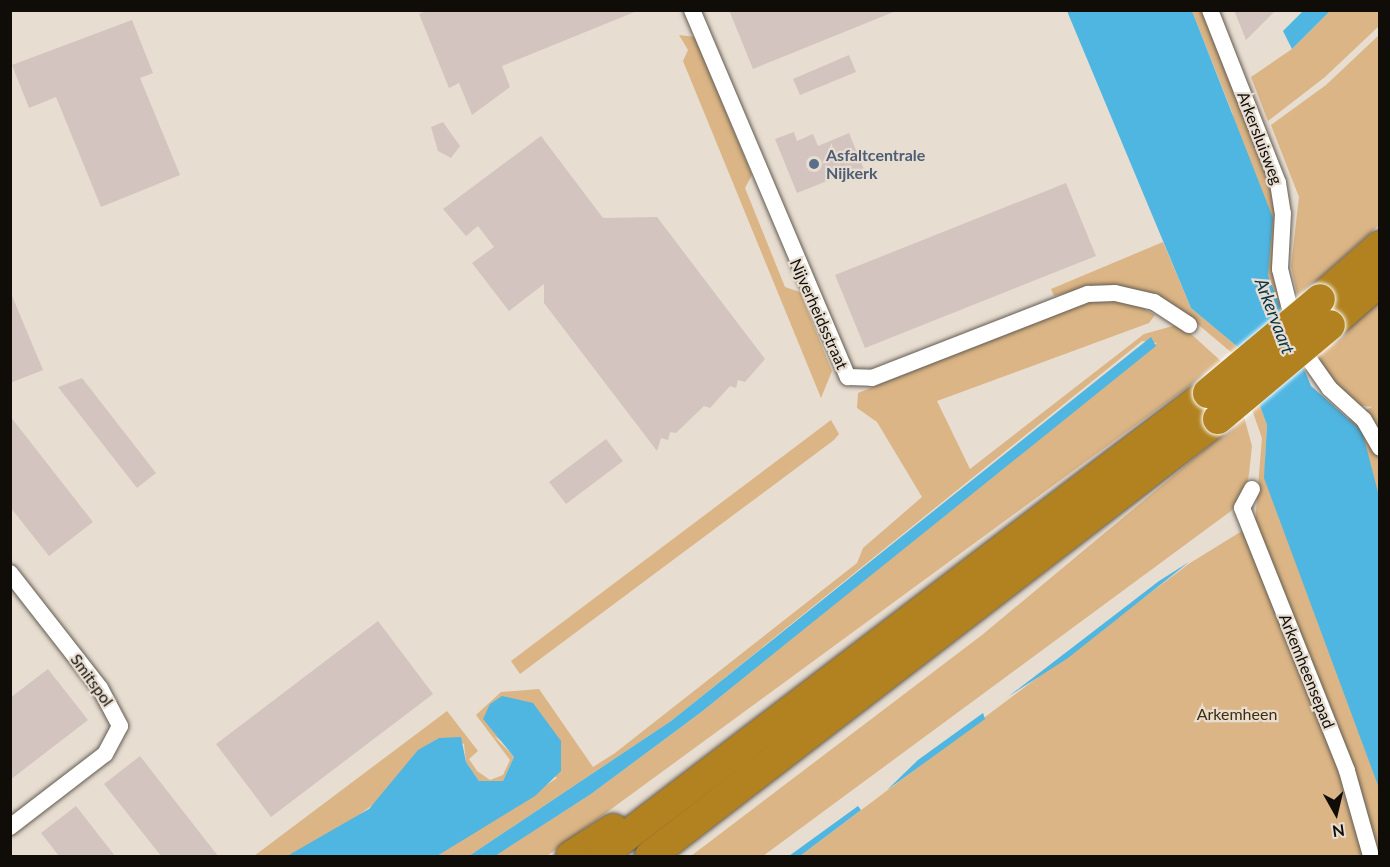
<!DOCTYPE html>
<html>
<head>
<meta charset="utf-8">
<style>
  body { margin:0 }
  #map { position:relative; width:1390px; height:867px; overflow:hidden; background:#e7ddd1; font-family:Lato,sans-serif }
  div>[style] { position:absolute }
  .green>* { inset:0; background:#dbb585 }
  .water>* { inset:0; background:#4fb5e1 }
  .building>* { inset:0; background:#d4c4bf }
  .roads { filter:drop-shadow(0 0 2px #635b50) drop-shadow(0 0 2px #635b50) }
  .street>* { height:16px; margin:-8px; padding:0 8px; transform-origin:8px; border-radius:8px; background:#fff }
  .highway>* { height:30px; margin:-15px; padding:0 15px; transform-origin:15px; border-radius:15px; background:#b1821f }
  .bridges { filter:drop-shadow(0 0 2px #fff) drop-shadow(0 0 2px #fff) }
  .highway-bridge>* { height:30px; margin:-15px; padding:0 15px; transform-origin:15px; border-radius:15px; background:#b1821f }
  .dots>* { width:16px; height:16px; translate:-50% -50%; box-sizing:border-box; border:3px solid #e7ddd1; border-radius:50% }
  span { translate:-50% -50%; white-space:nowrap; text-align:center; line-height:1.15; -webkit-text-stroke:4.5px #e7ddd1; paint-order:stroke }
  .street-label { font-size:16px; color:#100d09 }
  .service-label { font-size:16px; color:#4e5e75; font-weight:700 }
  .left { translate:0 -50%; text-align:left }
  .park-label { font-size:16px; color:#422c0a }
  .water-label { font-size:18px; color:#053446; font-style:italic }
  .frame { position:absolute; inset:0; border:12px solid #100d09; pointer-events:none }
  .north { position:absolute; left:1306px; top:783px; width:60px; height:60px; -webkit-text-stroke:4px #e7ddd1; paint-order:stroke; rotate:172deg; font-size:16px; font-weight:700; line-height:24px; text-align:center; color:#100d09 }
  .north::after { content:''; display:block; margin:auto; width:21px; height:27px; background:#100d09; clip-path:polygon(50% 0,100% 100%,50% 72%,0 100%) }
</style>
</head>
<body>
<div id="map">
  <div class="green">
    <div style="clip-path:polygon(1192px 11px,1205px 11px,1273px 187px,1282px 312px,1268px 275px,1232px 112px)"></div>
    <div style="clip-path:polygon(1330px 11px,1379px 11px,1379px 26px,1325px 77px,1268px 121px,1251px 77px,1292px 49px)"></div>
    <div style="clip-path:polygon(679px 35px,695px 37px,752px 175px,745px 188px,785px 287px,800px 292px,832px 371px,821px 398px,683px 61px,688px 50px)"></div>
    <div style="clip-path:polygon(1379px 35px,1379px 225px,1298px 298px,1291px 266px,1299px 197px,1271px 125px,1326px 85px)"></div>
    <div style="clip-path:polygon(1163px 242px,1191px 308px,1239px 348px,1267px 425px,1265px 461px,1372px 407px,1358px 405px,1344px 393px,1314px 357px,1379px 301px,1379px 856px,800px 856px,1190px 563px,1255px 523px,1262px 438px,1232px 353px,1194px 321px,1093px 286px,1054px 296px,1051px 289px)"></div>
    <div style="clip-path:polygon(1101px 299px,1132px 302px,1155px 315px,1149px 323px,937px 401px,970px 469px,1144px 334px,1180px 324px,1222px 362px,547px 856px,494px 856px,591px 794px,700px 713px,1157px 343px,1142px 341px,671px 721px,469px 856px,437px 856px,557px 778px,494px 736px,514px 757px,503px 781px,479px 781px,466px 762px,464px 744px,439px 738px,418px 751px,375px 803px,351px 821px,287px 856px,254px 856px,447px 711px,478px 751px,469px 759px,477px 771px,490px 780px,503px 775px,510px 760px,476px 715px,501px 692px,539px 689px,593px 767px,615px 753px,857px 563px,863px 548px,922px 497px,877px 422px,857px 408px,858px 393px,1080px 303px)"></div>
    <div style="clip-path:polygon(1244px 417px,1252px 446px,1249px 474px,1246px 491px,1231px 511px,763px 856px,691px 856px,982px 635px)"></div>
    <div style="clip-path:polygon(831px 420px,839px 434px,834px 440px,520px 674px,511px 661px)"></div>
  </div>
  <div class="water">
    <div style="clip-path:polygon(1067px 11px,1192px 11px,1273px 218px,1268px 275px,1304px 369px,1311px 386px,1362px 431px,1379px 496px,1379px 788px,1264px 478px,1267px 425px,1239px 348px,1191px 308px)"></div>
    <div style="clip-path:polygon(1303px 11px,1330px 11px,1292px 49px,1283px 31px)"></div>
    <div style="clip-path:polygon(1151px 337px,1156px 346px,700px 713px,591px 794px,495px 856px,469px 856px,671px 721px)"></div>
    <div style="clip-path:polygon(1189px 562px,1068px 658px,1009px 696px,1159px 581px)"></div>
    <div style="clip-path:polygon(502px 696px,533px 703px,561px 741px,561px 771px,535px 796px,437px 856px,287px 856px,369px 809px,418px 750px,439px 738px,461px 737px,466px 762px,479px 781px,503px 781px,514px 757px,483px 719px,490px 704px)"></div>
    <div style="clip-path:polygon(983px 713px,985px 719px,887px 790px,918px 760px)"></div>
    <div style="clip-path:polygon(858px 806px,861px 810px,800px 856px,789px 856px)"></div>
  </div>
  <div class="building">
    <div style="clip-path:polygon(428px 10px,637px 10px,637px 11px,502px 66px,510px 87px,472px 115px,459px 83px,449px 88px,419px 14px)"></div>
    <div style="clip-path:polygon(729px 10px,896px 10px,896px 11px,753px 69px)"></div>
    <div style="clip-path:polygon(1234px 10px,1276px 10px,1246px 40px)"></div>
    <div style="clip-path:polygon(132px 20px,153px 73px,140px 78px,180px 175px,101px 207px,56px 97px,29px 108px,12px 65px)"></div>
    <div style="clip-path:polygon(849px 55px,856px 72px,800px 95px,793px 79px)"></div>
    <div style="clip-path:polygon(443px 122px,460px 146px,451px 158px,438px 151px,431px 127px)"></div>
    <div style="clip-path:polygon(794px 132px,797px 141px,813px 134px,818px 146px,849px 133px,865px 172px,849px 178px,847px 173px,797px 193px,775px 139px)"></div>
    <div style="clip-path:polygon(541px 136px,603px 218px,657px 217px,765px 359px,745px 382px,738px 380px,736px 388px,730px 386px,710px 408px,704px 406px,676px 433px,670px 432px,668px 440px,661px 438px,657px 451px,544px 303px,544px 284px,509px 311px,472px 263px,494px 247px,478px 226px,466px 236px,443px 209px)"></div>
    <div style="clip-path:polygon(1066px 183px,1096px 256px,865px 348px,835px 275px)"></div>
    <div style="clip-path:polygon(10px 291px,43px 370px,10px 383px)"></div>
    <div style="clip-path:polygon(82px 378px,156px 473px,137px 488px,58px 387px)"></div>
    <div style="clip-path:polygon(10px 416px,93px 522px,49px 556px,10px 507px)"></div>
    <div style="clip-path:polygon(606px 439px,623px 461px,566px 504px,549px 482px)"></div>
    <div style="clip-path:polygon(378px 621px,433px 694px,271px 817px,216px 744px)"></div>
    <div style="clip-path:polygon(48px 669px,88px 720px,10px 780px,10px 698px)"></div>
    <div style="clip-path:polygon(140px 756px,218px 856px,161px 856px,104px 784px)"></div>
    <div style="clip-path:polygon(76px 806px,115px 856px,59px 856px,41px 833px)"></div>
  </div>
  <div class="roads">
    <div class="street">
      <div style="left:692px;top:10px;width:399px;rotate:67deg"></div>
      <div style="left:848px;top:377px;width:24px;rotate:2deg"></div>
      <div style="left:872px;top:378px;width:232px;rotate:-21.3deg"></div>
      <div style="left:1088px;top:294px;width:27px;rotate:-2deg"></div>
      <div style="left:1115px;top:293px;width:40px;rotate:13deg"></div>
      <div style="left:1154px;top:302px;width:42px;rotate:33.3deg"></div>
      <div style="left:1210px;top:10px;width:186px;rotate:68.5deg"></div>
      <div style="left:1278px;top:183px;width:30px;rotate:81deg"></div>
      <div style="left:1283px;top:213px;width:56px;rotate:93.1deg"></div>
      <div style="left:1280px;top:269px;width:38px;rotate:76deg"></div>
      <div style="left:1311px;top:362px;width:32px;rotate:55deg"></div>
      <div style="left:1329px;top:388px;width:47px;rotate:42.4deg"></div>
      <div style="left:1364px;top:420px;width:32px;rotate:60deg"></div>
      <div style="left:1252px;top:489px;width:21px;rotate:118deg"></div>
      <div style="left:1242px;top:508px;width:283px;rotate:68.2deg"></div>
      <div style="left:1347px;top:771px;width:88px;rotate:74.2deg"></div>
      <div style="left:10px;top:573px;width:146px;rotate:52deg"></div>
      <div style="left:100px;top:688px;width:43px;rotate:62.2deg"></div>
      <div style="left:120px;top:726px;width:32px;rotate:118deg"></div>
      <div style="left:105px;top:754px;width:120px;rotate:142.5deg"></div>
    </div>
    <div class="highway">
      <div style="left:1320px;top:299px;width:80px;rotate:-41.5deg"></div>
      <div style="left:1330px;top:325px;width:67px;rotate:-41.3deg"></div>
      <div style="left:571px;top:856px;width:50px;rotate:-32.7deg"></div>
      <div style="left:600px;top:856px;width:764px;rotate:-37.29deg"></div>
      <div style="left:650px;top:856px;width:717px;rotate:-37.57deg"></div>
    </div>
  </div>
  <div class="bridges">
    <div class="highway-bridge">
      <div style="left:1208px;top:393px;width:146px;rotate:-40deg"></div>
      <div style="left:1218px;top:419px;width:146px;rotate:-40deg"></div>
    </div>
  </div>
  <div class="dots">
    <div style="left:814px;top:164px;background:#5c6f8a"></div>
  </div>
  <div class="street-label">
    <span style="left:1260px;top:138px;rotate:69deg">Arkersluisweg</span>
    <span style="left:819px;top:314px;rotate:66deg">Nijverheidsstraat</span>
    <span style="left:1307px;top:671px;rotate:68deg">Arkemheensepad</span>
    <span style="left:92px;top:680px;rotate:54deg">Smitspol</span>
  </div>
  <div class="service-label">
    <span class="left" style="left:826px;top:164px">Asfaltcentrale<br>Nijkerk</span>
  </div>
  <div class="park-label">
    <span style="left:1237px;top:714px">Arkemheen</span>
  </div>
  <div class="water-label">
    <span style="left:1275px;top:316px;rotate:69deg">Arkervaart</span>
  </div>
  <div class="frame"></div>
  <div class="north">N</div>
</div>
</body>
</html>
